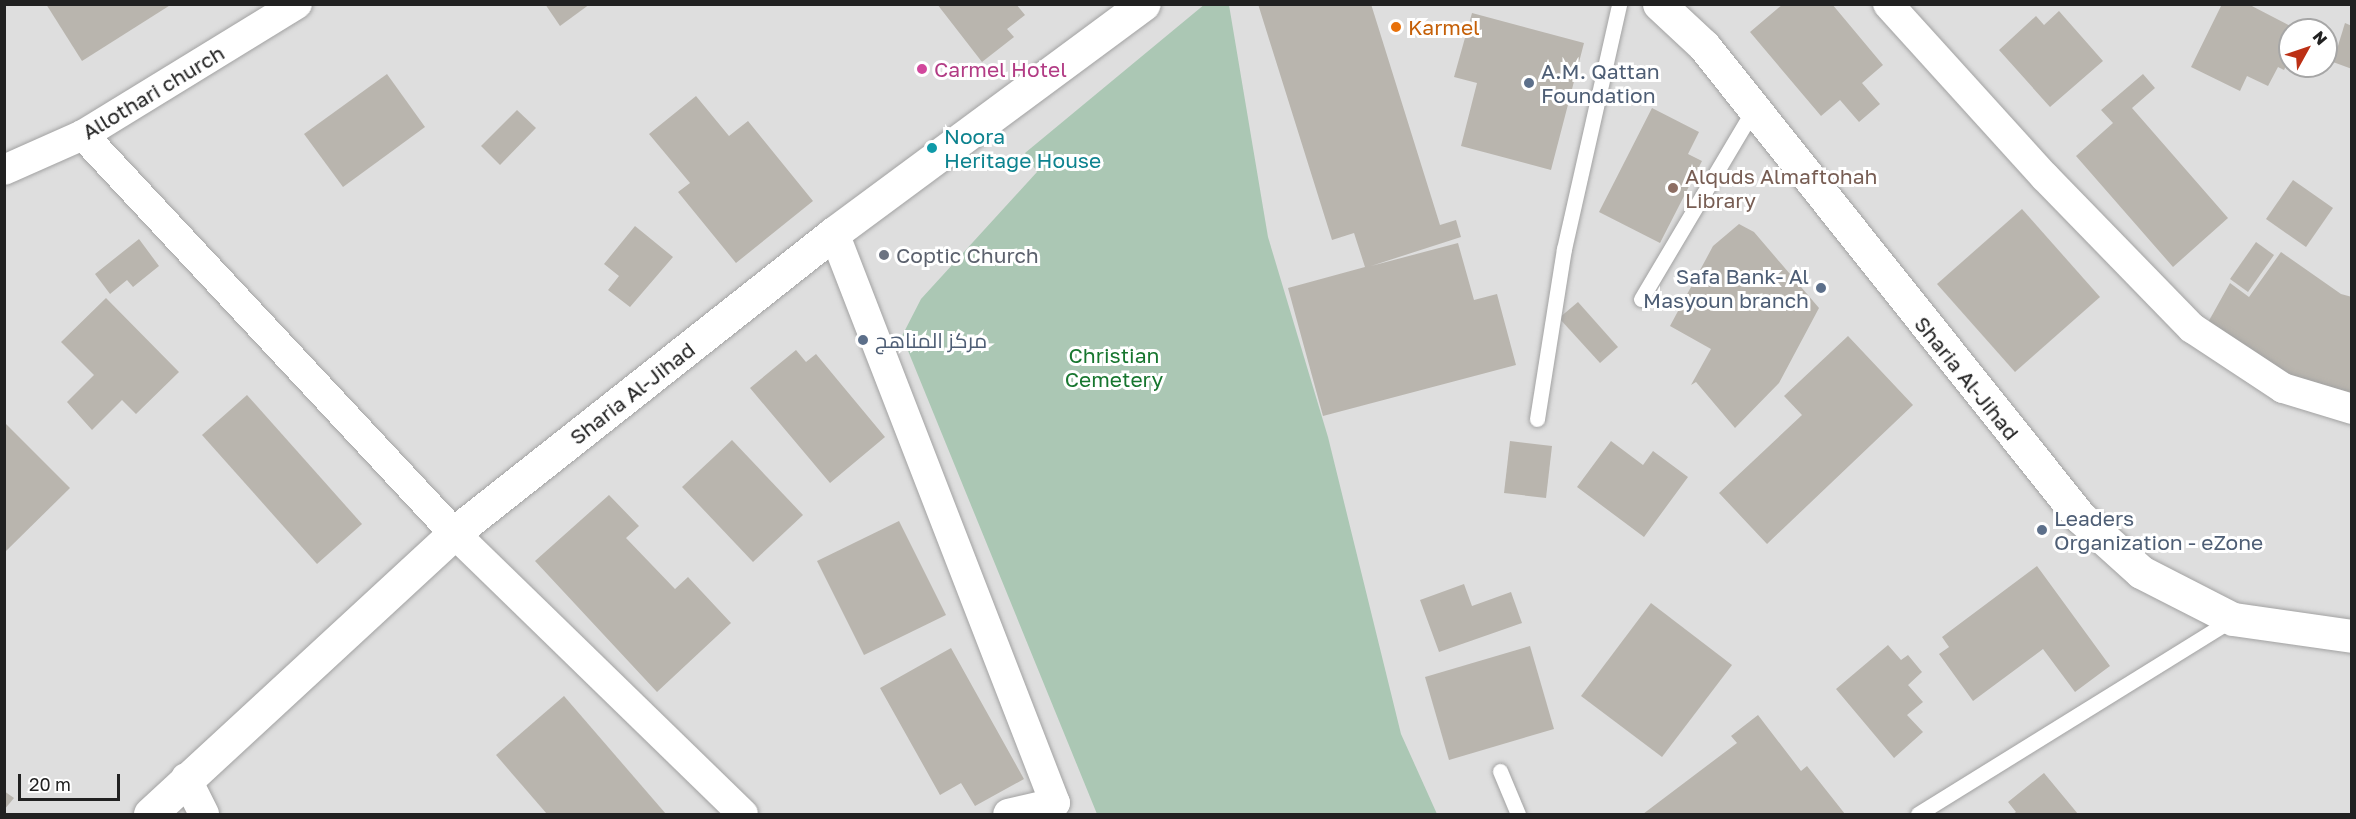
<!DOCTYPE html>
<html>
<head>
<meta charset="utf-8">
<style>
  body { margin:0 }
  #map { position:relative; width:2356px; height:819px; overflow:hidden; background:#f0efe8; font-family:"Golos Text",Cairo,sans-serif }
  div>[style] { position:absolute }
  .residential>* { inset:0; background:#dedede }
  .cemetery>* { inset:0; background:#abc7b4 }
  .building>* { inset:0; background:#b9b5ae }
  .roads { filter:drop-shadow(0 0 2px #a2a2a2) drop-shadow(0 0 2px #a2a2a2) }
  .service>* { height:15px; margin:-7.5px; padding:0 7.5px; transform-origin:7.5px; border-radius:7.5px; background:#fff }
  .minor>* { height:30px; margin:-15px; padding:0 15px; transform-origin:15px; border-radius:15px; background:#fff }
  .tertiary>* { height:33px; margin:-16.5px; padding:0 16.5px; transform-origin:16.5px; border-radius:16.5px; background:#fff }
  .dots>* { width:16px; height:16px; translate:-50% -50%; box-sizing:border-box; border:3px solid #fff; border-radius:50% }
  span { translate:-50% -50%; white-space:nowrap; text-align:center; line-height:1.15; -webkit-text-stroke:6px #fff; paint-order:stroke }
  .food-label { font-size:21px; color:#c56008 }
  .left { translate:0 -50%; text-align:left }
  .hotel-label { font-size:21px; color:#b23c85 }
  .service-label { font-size:21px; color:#4e5e75 }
  .right { translate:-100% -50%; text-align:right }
  .street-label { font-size:21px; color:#212121 }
  .culture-label { font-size:21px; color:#0d838f }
  .education-label { font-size:21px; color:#785e54 }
  .worship-label { font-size:21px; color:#5b616d }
  .park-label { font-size:21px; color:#17762f }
  .frame { position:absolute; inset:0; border:6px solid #212121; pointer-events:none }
  .north { position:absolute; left:2278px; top:18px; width:60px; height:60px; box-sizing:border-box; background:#fff; border:2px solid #a6a6a6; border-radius:50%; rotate:50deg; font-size:16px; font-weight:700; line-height:24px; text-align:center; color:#212121 }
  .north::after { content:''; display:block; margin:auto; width:21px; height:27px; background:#bc3015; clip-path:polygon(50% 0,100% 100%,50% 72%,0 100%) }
  .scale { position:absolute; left:18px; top:774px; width:102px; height:27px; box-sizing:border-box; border:3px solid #212121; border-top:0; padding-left:8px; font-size:18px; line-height:21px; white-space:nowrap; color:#212121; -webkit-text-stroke:4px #fff; paint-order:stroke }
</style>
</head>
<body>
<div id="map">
  <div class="residential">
    <div style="clip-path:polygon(evenodd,5px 5px,2351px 5px,2351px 814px,5px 814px,5px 5px,2290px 30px,2326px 30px,2326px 66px,2290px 66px,2290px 30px)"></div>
  </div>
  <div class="cemetery">
    <div style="clip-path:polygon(1205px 4px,1229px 5px,1268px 237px,1328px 437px,1401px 734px,1437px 814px,1097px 814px,902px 336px,921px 299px,1037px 172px,1025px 153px)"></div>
  </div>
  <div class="building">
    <div style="clip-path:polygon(46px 4px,172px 4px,82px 61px)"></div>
    <div style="clip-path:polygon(545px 4px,590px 4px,560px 26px)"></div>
    <div style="clip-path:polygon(937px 4px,1016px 4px,1025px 15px,1007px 29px,1014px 37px,982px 62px)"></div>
    <div style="clip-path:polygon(1258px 4px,1371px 4px,1440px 225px,1456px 220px,1461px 237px,1371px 266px,1458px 243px,1474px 300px,1497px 294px,1516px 365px,1323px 416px,1288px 288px,1365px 267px,1354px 233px,1332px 240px)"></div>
    <div style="clip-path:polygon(1783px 4px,1832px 4px,1883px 65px,1862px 83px,1880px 104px,1859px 122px,1840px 100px,1821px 116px,1750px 32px)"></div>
    <div style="clip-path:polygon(2222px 4px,2248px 4px,2298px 30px,2290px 30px,2290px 58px,2284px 70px,2278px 67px,2268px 86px,2247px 76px,2240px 91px,2191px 67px)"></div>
    <div style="clip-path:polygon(2059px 11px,2103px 61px,2050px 107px,1999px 50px,2036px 16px,2044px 25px)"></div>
    <div style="clip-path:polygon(1472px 13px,1584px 43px,1551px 170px,1461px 146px,1477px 83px,1454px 77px)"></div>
    <div style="clip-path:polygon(2345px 23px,2352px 26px,2352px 69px,2333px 62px)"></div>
    <div style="clip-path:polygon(387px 74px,425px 127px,343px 187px,304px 134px)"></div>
    <div style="clip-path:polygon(2143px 74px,2155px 88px,2132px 108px,2228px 218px,2173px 267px,2076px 156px,2113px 123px,2101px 110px)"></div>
    <div style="clip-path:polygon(696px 96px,729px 136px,748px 121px,813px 201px,736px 263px,678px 192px,690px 183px,649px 134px)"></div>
    <div style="clip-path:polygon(1652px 108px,1699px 132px,1688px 154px,1702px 161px,1660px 243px,1599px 212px)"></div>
    <div style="clip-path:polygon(517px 110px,536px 128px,500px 165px,481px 146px)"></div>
    <div style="clip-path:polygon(2293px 180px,2333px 208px,2306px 247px,2266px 219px)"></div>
    <div style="clip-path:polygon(2022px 209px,2100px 297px,2015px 372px,1937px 284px)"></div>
    <div style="clip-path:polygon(1739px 224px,1754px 232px,1819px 308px,1779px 383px,1735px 428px,1696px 382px,1691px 385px,1711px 349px,1670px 326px,1713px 246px)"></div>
    <div style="clip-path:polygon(635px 226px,673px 257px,630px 307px,608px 290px,619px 276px,604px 264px)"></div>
    <div style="clip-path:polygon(139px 239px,159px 266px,133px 287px,127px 280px,110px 294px,95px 274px)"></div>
    <div style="clip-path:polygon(2256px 242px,2274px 255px,2248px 292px,2230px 279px)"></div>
    <div style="clip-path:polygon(2281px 252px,2341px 294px,2352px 297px,2352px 393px,2284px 375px,2206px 326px,2230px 283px,2249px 297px)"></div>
    <div style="clip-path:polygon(106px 298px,179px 372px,136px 414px,122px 400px,92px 430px,67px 402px,94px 375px,61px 342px)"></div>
    <div style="clip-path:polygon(1578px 302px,1618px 347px,1600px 363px,1559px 318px)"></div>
    <div style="clip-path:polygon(1848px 336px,1913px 405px,1767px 544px,1719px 493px,1802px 415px,1784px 396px)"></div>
    <div style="clip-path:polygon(796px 350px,806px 362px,816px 354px,885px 437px,830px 483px,750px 388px)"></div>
    <div style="clip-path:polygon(247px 395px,362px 524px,317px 564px,202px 435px)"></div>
    <div style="clip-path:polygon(4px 422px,70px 488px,4px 553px)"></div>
    <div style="clip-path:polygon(732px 440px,803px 515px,753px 562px,682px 487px)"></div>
    <div style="clip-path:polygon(1510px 441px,1552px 446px,1546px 498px,1504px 493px)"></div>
    <div style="clip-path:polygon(1611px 441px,1643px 465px,1653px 451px,1688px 477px,1644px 537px,1577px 487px)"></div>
    <div style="clip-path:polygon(609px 495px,639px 526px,626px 538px,675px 589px,688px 577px,731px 623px,657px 692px,535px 561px)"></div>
    <div style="clip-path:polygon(899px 521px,946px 615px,864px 655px,817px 561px)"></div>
    <div style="clip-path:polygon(2037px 566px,2110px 666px,2075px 692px,2043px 649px,1973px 701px,1939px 654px,1949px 647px,1942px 637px)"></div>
    <div style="clip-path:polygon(1464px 584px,1472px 606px,1511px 592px,1522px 623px,1439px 652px,1420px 600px)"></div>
    <div style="clip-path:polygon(1651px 603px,1732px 665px,1662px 757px,1581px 696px)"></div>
    <div style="clip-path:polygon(1888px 645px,1901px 660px,1908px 655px,1922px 672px,1908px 685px,1923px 702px,1907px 715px,1923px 732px,1894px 758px,1836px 689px)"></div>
    <div style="clip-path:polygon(1530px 646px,1554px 729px,1449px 760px,1425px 677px)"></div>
    <div style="clip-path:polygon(951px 648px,1024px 779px,975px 806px,961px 783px,940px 795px,880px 688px)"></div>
    <div style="clip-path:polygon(564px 696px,666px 814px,547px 814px,496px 755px)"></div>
    <div style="clip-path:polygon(1758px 715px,1801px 771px,1807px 766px,1845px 814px,1643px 814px,1737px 743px,1731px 736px)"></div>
    <div style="clip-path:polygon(2044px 773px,2078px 814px,2013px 814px,2016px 812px,2008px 802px)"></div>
    <div style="clip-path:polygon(4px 791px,14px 798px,4px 810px)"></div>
  </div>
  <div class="roads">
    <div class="service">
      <div style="left:1641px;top:299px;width:221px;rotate:-59.3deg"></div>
      <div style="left:1537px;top:419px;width:172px;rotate:-81deg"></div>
      <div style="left:1564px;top:249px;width:251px;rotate:-77.3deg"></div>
      <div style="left:1500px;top:771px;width:47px;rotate:67.3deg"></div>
      <div style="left:1918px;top:814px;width:370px;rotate:-31.8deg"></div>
    </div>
    <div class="minor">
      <div style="left:1888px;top:4px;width:234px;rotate:47.8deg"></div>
      <div style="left:2045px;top:177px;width:211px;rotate:45.8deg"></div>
      <div style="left:2192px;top:328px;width:109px;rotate:33.4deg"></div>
      <div style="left:2283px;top:388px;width:72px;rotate:16.9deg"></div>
      <div style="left:83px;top:135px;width:544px;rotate:47.01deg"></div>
      <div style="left:454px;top:533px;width:403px;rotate:44.2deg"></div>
      <div style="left:4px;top:170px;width:86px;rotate:-23.9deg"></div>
      <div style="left:83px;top:135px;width:251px;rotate:-31.5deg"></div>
      <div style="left:834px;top:233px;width:611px;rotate:68.81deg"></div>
      <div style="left:1055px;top:803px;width:48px;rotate:166.8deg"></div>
      <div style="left:186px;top:778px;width:40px;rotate:63.4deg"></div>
    </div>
    <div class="tertiary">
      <div style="left:1659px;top:4px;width:62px;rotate:43deg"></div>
      <div style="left:1704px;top:46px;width:603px;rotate:51.4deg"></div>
      <div style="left:2080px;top:517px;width:82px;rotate:42deg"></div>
      <div style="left:2141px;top:572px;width:103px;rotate:27.1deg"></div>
      <div style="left:2233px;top:619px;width:120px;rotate:8.1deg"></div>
      <div style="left:150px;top:814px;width:414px;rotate:-42.7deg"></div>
      <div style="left:454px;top:533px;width:484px;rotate:-38.3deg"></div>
      <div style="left:834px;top:233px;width:385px;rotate:-36.5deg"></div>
    </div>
  </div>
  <div class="dots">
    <div style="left:1396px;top:27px;background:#e8710a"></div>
    <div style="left:922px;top:69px;background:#d1479c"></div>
    <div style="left:1529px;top:83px;background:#5c6f8a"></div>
    <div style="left:932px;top:148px;background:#0f9aa8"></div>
    <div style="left:1673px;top:188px;background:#8d6e63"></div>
    <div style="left:884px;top:255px;background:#6b7280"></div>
    <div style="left:1821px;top:288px;background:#5c6f8a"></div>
    <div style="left:863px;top:340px;background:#5c6f8a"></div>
    <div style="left:2042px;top:530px;background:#5c6f8a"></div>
  </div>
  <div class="food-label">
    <span class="left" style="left:1408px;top:27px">Karmel</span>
  </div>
  <div class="hotel-label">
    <span class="left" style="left:934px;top:69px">Carmel Hotel</span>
  </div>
  <div class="service-label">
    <span class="left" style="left:1541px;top:83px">A.M. Qattan<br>Foundation</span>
    <span class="right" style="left:1809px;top:288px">Safa Bank- Al<br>Masyoun branch</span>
    <span class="left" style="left:875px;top:340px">مركز المناهج</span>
    <span class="left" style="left:2054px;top:530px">Leaders<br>Organization - eZone</span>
  </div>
  <div class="street-label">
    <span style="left:153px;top:92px;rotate:-31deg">Allothari church</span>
    <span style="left:1967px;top:378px;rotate:51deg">Sharia Al-Jihad</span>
    <span style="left:632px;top:393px;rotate:-38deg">Sharia Al-Jihad</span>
  </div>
  <div class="culture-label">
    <span class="left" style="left:944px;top:148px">Noora<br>Heritage House</span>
  </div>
  <div class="education-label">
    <span class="left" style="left:1685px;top:188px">Alquds Almaftohah<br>Library</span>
  </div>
  <div class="worship-label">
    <span class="left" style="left:896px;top:255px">Coptic Church</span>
  </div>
  <div class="park-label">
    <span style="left:1114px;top:367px">Christian<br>Cemetery</span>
  </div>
  <div class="frame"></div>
  <div class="north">N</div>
  <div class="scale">20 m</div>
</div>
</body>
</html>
